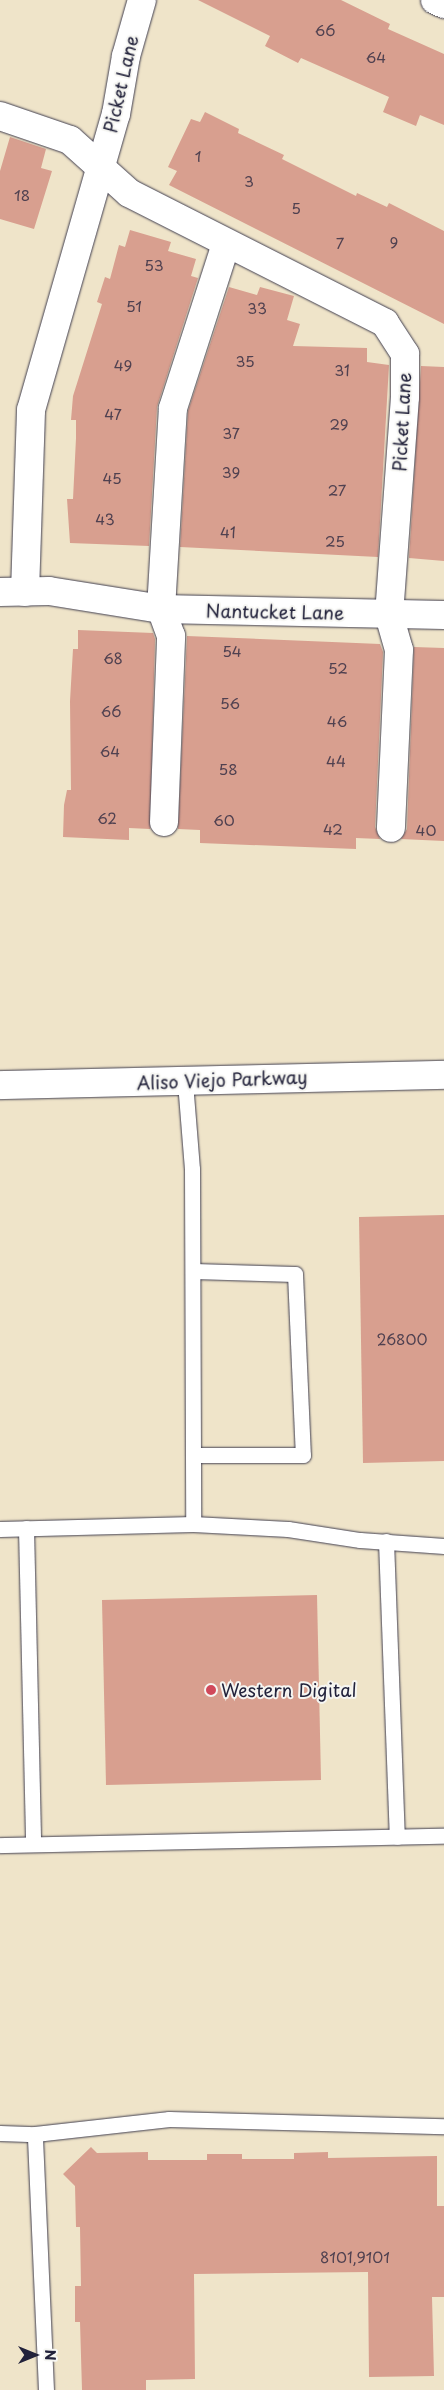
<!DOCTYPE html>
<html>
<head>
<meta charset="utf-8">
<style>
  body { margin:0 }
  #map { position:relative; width:444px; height:2390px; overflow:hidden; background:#efe4c9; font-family:"Playpen Sans",sans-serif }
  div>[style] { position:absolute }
  .building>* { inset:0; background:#d89f8f }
  .roads { filter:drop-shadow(0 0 1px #413f50) drop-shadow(0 0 1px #413f50) }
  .lane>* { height:15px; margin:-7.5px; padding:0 7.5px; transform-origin:7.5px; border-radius:7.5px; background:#fff }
  .street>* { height:28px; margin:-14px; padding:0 14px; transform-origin:14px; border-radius:14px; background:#fff }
  .secondary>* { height:28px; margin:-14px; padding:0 14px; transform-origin:14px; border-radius:14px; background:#fff }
  .dots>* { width:14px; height:14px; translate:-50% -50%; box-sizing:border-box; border:2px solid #f6f6f2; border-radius:50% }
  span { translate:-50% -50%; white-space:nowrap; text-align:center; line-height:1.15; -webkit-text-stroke:4px #f6f6f2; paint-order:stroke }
  .number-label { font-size:15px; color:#504150 }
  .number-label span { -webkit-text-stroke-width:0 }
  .street-label { font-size:18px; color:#22223b }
  .poi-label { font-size:18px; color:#22223b }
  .left { translate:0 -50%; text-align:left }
  .north { position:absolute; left:10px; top:2330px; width:50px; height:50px; -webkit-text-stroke:4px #f6f6f2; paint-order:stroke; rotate:90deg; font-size:14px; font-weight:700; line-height:20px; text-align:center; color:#22223b }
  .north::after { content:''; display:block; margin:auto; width:18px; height:22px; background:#22223b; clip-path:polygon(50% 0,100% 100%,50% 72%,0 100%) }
</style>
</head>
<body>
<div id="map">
  <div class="building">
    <div style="clip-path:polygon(198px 0,341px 0,390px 24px,388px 29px,444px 54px,444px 125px,420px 115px,416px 126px,383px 112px,389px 97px,301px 58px,298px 63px,265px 46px,270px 36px)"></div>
    <div style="clip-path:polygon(205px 112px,239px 129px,238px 133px,284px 155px,282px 159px,356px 196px,357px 193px,387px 207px,389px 203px,444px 231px,444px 324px,169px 185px,177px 171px,168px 167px,191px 119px,200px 122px)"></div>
    <div style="clip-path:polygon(10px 137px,46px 149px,41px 168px,52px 171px,34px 229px,0 219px,0 171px)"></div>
    <div style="clip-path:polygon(130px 230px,171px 242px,168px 251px,196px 259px,191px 276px,198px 278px,157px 407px,149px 546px,70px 543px,67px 499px,73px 499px,76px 438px,76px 420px,71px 420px,73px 396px,102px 304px,97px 302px,105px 277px,110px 279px,119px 245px,125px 247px)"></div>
    <div style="clip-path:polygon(229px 287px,257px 295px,260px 287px,294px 296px,287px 320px,300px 324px,293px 346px,367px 348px,367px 362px,389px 365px,378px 557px,180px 547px,188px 411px)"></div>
    <div style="clip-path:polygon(421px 366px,444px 367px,444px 561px,409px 558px)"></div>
    <div style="clip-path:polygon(78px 630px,153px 633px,155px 639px,150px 829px,129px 828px,129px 840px,63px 837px,64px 805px,67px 790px,71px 790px,70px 701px,73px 649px,78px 649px)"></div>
    <div style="clip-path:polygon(187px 636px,380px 644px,383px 652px,375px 827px,380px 839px,356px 838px,356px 849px,200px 843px,200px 830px,178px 829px)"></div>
    <div style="clip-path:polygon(414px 647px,444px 648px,444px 841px,401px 839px,407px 829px)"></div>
    <div style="clip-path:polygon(444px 1215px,444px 1461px,363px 1463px,359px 1217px)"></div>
    <div style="clip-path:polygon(317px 1595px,321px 1780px,106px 1785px,102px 1600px)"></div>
    <div style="clip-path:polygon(91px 2147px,97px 2153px,148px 2152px,148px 2160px,207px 2160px,207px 2154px,242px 2154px,242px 2159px,294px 2159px,294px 2153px,328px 2152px,328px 2158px,437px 2156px,437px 2206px,444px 2206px,444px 2297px,432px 2297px,434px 2376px,369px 2377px,368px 2272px,194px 2274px,195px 2379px,146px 2380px,146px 2390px,82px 2390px,80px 2322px,75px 2322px,75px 2286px,81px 2286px,80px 2227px,76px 2227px,75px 2186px,63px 2174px)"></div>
  </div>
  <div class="roads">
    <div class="lane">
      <div style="left:185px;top:1082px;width:87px;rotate:85.4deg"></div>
      <div style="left:192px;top:1169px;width:355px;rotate:89.8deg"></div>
      <div style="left:193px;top:1271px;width:102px;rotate:1.7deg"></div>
      <div style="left:295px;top:1274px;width:181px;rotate:87.5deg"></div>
      <div style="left:303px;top:1455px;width:108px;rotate:180deg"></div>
      <div style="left:26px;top:1528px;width:316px;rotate:88.7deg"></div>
      <div style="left:0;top:1529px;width:193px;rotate:-1.5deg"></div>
      <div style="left:193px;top:1524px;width:95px;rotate:3deg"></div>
      <div style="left:288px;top:1529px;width:73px;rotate:8.7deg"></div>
      <div style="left:360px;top:1540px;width:84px;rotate:4.1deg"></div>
      <div style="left:386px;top:1541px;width:296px;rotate:87.9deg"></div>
      <div style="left:0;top:1845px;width:444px;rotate:-1.2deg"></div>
      <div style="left:0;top:2133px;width:35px;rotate:2deg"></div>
      <div style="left:46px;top:2390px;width:256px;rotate:-92.5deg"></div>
      <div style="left:35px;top:2134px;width:135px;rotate:-6.4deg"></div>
      <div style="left:169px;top:2119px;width:275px;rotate:1.5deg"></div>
    </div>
    <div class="street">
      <div style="left:435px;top:0;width:10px;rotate:24deg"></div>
      <div style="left:0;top:116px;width:74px;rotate:18.9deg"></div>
      <div style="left:70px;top:140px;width:79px;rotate:41.9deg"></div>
      <div style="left:129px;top:193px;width:287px;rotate:26.9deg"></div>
      <div style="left:385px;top:323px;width:37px;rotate:57deg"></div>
      <div style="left:405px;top:354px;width:43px;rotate:90deg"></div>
      <div style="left:405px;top:397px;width:219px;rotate:94.2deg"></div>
      <div style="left:389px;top:615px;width:36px;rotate:74deg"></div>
      <div style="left:399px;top:650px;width:178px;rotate:92.6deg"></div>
      <div style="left:0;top:592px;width:49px;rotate:-1.2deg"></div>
      <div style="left:49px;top:591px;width:113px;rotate:9.1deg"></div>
      <div style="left:161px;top:609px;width:283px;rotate:1.2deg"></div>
      <div style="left:25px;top:592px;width:182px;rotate:-88.1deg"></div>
      <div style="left:31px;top:410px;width:308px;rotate:-74deg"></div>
      <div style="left:116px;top:114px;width:59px;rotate:-80.2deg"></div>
      <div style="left:126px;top:56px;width:58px;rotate:-74.1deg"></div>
      <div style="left:164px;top:822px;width:186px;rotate:-87.8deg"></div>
      <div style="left:171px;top:636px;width:29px;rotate:-110deg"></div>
      <div style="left:161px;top:609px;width:201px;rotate:-86.6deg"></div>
      <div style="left:173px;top:408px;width:172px;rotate:-72.1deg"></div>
    </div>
    <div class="secondary">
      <div style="left:0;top:1085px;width:444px;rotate:-1.3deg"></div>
    </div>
  </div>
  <div class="dots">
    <div style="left:211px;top:1690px;background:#d1495b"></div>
  </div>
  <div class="number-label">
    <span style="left:325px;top:30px">66</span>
    <span style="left:376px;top:57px">64</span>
    <span style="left:198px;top:156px">1</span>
    <span style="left:249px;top:181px">3</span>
    <span style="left:22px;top:195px">18</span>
    <span style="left:296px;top:208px">5</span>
    <span style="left:394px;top:242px">9</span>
    <span style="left:340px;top:243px">7</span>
    <span style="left:154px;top:265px">53</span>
    <span style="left:134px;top:306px">51</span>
    <span style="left:257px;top:308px">33</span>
    <span style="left:245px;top:361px">35</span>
    <span style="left:123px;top:365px">49</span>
    <span style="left:342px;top:370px">31</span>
    <span style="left:113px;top:414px">47</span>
    <span style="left:339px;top:424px">29</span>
    <span style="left:231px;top:433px">37</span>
    <span style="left:231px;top:472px">39</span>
    <span style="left:112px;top:478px">45</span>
    <span style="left:337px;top:490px">27</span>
    <span style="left:105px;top:519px">43</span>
    <span style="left:228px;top:532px">41</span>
    <span style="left:335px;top:541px">25</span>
    <span style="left:232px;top:651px">54</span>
    <span style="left:113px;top:658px">68</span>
    <span style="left:338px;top:668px">52</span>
    <span style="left:230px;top:703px">56</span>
    <span style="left:111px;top:711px">66</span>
    <span style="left:337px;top:721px">46</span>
    <span style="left:110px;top:751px">64</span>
    <span style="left:336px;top:761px">44</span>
    <span style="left:228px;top:769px">58</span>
    <span style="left:107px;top:818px">62</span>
    <span style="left:224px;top:820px">60</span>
    <span style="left:333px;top:829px">42</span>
    <span style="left:426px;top:830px">40</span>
    <span style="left:402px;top:1339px">26800</span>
    <span style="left:355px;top:2257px">8101,9101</span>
  </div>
  <div class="street-label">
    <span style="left:121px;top:84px;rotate:-77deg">Picket Lane</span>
    <span style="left:402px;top:422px;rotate:-87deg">Picket Lane</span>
    <span style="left:275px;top:612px;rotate:1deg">Nantucket Lane</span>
    <span style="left:222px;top:1080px;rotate:-2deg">Aliso Viejo Parkway</span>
  </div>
  <div class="poi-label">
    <span class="left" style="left:221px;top:1690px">Western Digital</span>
  </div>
  <div class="north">N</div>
</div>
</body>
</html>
